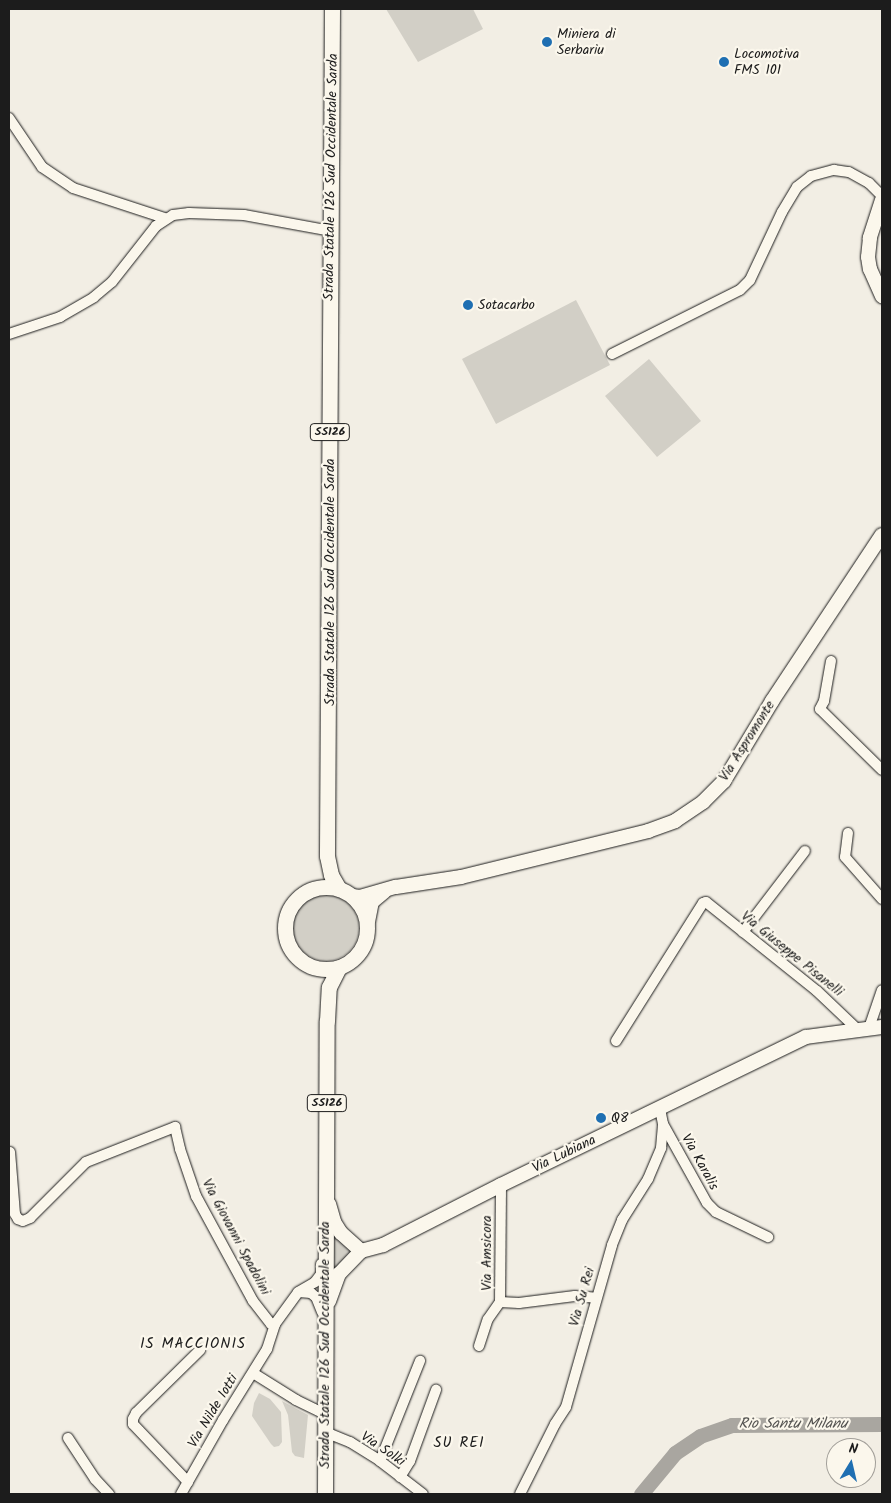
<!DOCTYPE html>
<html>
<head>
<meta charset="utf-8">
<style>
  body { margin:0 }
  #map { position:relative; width:891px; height:1503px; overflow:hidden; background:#f2eee4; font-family:Kalam,sans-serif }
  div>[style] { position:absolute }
  .green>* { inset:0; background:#d2cfc6 }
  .round { border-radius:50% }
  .river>* { height:15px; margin:-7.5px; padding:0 7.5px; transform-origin:7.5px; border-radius:7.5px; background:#a9a6a0 }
  .roads { filter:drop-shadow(0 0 1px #1c1c1c) drop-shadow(0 0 1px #1c1c1c) }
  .street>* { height:10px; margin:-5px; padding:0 5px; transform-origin:5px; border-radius:5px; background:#fbf7ec }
  .secondary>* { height:14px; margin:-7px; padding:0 7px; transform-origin:7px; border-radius:7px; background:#fbf7ec }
  .primary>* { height:15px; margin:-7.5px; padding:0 7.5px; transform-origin:7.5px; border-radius:7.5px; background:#fbf7ec }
  .primary>.ring { margin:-7.5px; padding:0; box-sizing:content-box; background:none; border:15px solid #fbf7ec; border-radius:50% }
  .dots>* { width:14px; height:14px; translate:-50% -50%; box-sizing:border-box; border:2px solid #fbf7ec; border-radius:50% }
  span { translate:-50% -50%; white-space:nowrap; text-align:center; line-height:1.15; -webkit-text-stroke:4.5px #fbf7ec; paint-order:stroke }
  .shield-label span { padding:1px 4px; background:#fbf7ec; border:1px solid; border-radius:4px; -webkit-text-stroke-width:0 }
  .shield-label { font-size:12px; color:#1c1c1c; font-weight:700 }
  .poi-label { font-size:14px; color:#1c1c1c }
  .left { translate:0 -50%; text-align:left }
  .street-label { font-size:14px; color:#1c1c1c }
  .neighbourhood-label { font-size:15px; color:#1c1c1c; letter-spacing:1px }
  .water-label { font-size:15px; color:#545351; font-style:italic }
  .frame { position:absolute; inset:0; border:10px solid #1c1c1c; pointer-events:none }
  .north { position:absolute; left:826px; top:1438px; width:50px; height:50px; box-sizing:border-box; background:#fbf7ec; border:1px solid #a29f99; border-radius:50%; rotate:9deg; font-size:14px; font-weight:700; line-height:20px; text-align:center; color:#1c1c1c }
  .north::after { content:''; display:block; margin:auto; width:18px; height:22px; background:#1f6fb2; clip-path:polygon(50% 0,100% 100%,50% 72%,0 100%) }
</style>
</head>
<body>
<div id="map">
  <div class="green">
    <div style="clip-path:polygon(386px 9px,473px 9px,483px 29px,418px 62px)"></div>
    <div style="clip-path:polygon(576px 300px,610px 365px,496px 424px,462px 359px)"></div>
    <div style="clip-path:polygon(649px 359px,701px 421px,657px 457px,605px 396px)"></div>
    <div class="round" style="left:293px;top:895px;width:66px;height:66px"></div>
    <div style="clip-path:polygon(333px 1232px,355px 1252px,337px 1268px,332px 1267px)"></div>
    <div style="clip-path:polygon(259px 1393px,270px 1399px,281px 1412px,282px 1442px,279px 1446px,274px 1447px,271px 1444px,252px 1416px,254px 1403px)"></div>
    <div style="clip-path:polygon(282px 1401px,308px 1415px,304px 1458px,295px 1456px,292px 1452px,288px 1415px)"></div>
  </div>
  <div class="river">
    <div style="left:641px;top:1494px;width:53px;rotate:-50.3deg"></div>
    <div style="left:675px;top:1453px;width:30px;rotate:-34deg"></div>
    <div style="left:700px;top:1436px;width:34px;rotate:-19deg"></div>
    <div style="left:732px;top:1425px;width:150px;rotate:-0.4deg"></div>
  </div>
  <div class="roads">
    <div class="street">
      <div style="left:9px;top:118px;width:59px;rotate:56deg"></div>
      <div style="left:42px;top:167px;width:37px;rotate:34deg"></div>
      <div style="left:73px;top:188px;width:97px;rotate:18.1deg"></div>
      <div style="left:9px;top:334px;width:54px;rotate:-18.4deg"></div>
      <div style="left:60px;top:317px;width:39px;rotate:-30deg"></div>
      <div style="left:94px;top:297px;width:23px;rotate:-40deg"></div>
      <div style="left:112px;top:282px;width:71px;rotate:-51.8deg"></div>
      <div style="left:156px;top:226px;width:20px;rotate:-33deg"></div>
      <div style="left:173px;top:215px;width:16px;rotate:-7deg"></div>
      <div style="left:189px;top:213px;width:55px;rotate:2.1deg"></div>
      <div style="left:244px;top:215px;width:88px;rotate:10.4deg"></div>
      <div style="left:612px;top:354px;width:143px;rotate:-26.6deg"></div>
      <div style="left:740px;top:290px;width:14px;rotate:-45deg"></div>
      <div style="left:750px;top:280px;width:75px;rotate:-64.8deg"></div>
      <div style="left:782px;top:212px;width:29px;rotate:-59deg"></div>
      <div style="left:797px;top:187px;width:18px;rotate:-38deg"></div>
      <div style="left:811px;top:176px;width:24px;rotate:-15deg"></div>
      <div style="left:834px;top:170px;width:15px;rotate:8deg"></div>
      <div style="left:849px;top:172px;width:23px;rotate:29deg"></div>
      <div style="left:869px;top:183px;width:17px;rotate:45deg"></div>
      <div style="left:831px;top:661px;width:41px;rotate:99.9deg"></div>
      <div style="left:824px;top:701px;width:9px;rotate:117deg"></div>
      <div style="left:820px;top:709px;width:87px;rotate:44.5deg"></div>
      <div style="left:848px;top:833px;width:24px;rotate:97deg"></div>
      <div style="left:845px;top:857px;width:56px;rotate:48.6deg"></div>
      <div style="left:743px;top:932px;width:102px;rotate:-52.6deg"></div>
      <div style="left:869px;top:1028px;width:40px;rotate:-71.1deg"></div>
      <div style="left:616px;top:1041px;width:163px;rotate:-57.8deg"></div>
      <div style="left:703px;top:903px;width:3px;rotate:-18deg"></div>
      <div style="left:706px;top:902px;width:142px;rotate:38.7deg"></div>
      <div style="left:817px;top:991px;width:55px;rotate:43.5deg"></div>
      <div style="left:663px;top:1124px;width:90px;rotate:60.9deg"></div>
      <div style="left:707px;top:1203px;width:13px;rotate:45deg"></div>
      <div style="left:716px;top:1212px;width:58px;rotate:25.7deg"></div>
      <div style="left:10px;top:1152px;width:62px;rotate:85.4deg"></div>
      <div style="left:15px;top:1214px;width:6px;rotate:59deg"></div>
      <div style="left:18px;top:1219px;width:5px;rotate:22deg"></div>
      <div style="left:23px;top:1221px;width:8px;rotate:-23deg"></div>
      <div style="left:30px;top:1218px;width:79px;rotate:-45deg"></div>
      <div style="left:86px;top:1162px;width:96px;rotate:-21.5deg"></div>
      <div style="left:175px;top:1127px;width:23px;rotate:77deg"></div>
      <div style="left:180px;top:1149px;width:50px;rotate:71.2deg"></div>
      <div style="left:196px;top:1196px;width:119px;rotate:61.5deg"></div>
      <div style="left:253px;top:1301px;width:29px;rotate:52deg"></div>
      <div style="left:271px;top:1324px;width:4px"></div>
      <div style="left:299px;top:1292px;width:12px;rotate:5deg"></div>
      <div style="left:311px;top:1293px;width:6px;rotate:39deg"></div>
      <div style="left:316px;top:1297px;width:16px;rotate:68deg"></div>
      <div style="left:500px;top:1302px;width:19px;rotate:3deg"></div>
      <div style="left:519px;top:1303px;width:56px;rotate:-7.1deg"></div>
      <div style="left:575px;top:1296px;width:21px;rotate:5deg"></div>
      <div style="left:479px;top:1346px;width:28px;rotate:-72deg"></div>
      <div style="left:488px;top:1319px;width:21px;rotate:-55deg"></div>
      <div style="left:500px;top:1302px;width:117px;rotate:-89.5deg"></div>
      <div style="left:253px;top:1373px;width:51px;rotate:32.1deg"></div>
      <div style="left:296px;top:1400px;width:32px;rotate:26deg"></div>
      <div style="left:325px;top:1432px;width:27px;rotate:22deg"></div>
      <div style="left:350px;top:1442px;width:36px;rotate:32deg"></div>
      <div style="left:380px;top:1461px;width:54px;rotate:37.5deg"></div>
      <div style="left:68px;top:1438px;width:49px;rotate:56.6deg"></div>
      <div style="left:95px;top:1479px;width:21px;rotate:47deg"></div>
      <div style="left:380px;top:1461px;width:108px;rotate:-68.2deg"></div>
      <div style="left:400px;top:1477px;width:19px;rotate:-58deg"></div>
      <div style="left:410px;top:1461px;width:76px;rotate:-69.9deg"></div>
      <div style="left:188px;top:1482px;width:80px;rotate:-133.5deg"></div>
      <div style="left:133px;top:1424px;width:5px;rotate:-90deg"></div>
      <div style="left:133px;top:1419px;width:7px;rotate:-63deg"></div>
      <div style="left:136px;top:1413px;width:90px;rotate:-44.5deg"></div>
      <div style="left:181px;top:1494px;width:85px;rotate:-60.4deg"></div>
      <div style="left:223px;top:1420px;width:84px;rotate:-58.2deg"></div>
      <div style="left:267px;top:1349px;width:26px;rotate:-72deg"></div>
      <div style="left:275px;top:1324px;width:39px;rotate:-54deg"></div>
      <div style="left:298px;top:1292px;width:20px;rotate:-30deg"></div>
      <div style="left:315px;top:1282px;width:10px;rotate:-53deg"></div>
      <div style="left:321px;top:1274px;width:10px;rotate:-90deg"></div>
      <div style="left:520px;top:1494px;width:78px;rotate:-63.4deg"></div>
      <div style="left:555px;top:1424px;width:20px;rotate:-57deg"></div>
      <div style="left:566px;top:1407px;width:168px;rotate:-74.1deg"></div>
      <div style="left:612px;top:1245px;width:27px;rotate:-68deg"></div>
      <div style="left:622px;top:1220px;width:49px;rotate:-57.6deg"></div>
      <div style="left:648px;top:1179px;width:34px;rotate:-67deg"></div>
      <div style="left:661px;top:1148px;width:24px;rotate:-85deg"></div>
      <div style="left:663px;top:1124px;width:10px;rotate:-101deg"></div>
      <div style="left:661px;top:1114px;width:6px;rotate:-129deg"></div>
    </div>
    <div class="secondary">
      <div style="left:882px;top:200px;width:40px;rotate:108deg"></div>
      <div style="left:870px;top:238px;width:19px;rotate:96deg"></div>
      <div style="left:868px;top:257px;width:12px;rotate:81deg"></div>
      <div style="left:870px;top:269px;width:30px;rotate:66deg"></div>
      <div style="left:352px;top:896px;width:8px;rotate:7deg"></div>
      <div style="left:360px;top:897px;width:37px;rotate:-16deg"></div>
      <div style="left:396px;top:887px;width:66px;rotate:-8.7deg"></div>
      <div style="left:461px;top:877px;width:193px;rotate:-13.8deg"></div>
      <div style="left:648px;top:831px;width:29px;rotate:-20deg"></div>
      <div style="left:675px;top:821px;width:34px;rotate:-34deg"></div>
      <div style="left:703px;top:802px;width:30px;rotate:-45deg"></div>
      <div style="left:724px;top:781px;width:93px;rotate:-59deg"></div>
      <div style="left:772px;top:701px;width:199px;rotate:-56.5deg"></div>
      <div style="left:367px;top:927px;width:25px;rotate:-79deg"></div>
      <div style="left:372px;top:902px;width:16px;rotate:-40deg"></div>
      <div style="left:329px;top:1204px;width:19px;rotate:74deg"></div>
      <div style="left:334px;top:1222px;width:13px;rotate:58deg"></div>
      <div style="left:341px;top:1233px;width:27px;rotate:42deg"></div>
      <div style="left:329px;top:1301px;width:29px;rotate:-70deg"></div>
      <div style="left:339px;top:1274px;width:32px;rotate:-46deg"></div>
      <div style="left:361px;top:1251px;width:23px;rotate:-15deg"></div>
      <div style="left:383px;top:1245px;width:132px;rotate:-27deg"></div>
      <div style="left:501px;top:1185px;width:339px;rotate:-25.9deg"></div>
      <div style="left:806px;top:1037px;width:77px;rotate:-7.5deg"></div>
    </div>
    <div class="primary">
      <div style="left:332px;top:9px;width:847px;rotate:90.34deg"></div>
      <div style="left:327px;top:856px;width:19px;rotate:78deg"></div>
      <div style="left:331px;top:875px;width:16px;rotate:60deg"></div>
      <div class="ring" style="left:285px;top:887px;width:67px;height:67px"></div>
      <div style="left:325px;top:1494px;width:473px;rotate:-89.8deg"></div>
      <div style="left:327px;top:1021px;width:34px;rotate:-87deg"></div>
      <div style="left:329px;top:987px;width:22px;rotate:-63deg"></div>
    </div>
  </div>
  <div class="dots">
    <div style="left:547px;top:42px;background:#1f6fb2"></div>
    <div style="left:724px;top:62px;background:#1f6fb2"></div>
    <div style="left:468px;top:305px;background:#1f6fb2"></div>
    <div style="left:601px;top:1118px;background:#1f6fb2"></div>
  </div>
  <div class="shield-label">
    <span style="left:330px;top:432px">SS126</span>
    <span style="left:327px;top:1103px">SS126</span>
  </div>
  <div class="poi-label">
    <span class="left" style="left:557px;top:42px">Miniera di<br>Serbariu</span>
    <span class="left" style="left:734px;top:62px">Locomotiva<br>FMS 101</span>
    <span class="left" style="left:478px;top:305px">Sotacarbo</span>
    <span class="left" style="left:611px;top:1118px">Q8</span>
  </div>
  <div class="street-label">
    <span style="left:331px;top:177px;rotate:-89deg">Strada Statale 126 Sud Occidentale Sarda</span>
    <span style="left:330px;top:582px;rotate:-90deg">Strada Statale 126 Sud Occidentale Sarda</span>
    <span style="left:747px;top:741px;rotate:-58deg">Via Aspromonte</span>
    <span style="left:792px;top:954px;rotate:39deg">Via Giuseppe Pisanelli</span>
    <span style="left:564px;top:1154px;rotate:-26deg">Via Lubiana</span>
    <span style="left:700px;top:1162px;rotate:61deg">Via Karalis</span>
    <span style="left:236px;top:1237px;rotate:62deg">Via Giovanni Spadolini</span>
    <span style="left:487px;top:1253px;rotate:-90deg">Via Amsicora</span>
    <span style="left:582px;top:1297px;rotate:-74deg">Via Su Rei</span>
    <span style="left:325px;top:1345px;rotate:-90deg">Strada Statale 126 Sud Occidentale Sarda</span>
    <span style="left:213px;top:1411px;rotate:-59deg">Via Nilde Iotti</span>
    <span style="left:383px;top:1449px;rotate:34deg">Via Solki</span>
  </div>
  <div class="neighbourhood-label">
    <span style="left:193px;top:1345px">IS MACCIONIS</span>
    <span style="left:459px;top:1444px">SU REI</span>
  </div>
  <div class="water-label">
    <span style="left:793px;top:1425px">Rio Santu Milanu</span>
  </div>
  <div class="frame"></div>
  <div class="north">N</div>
</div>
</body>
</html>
